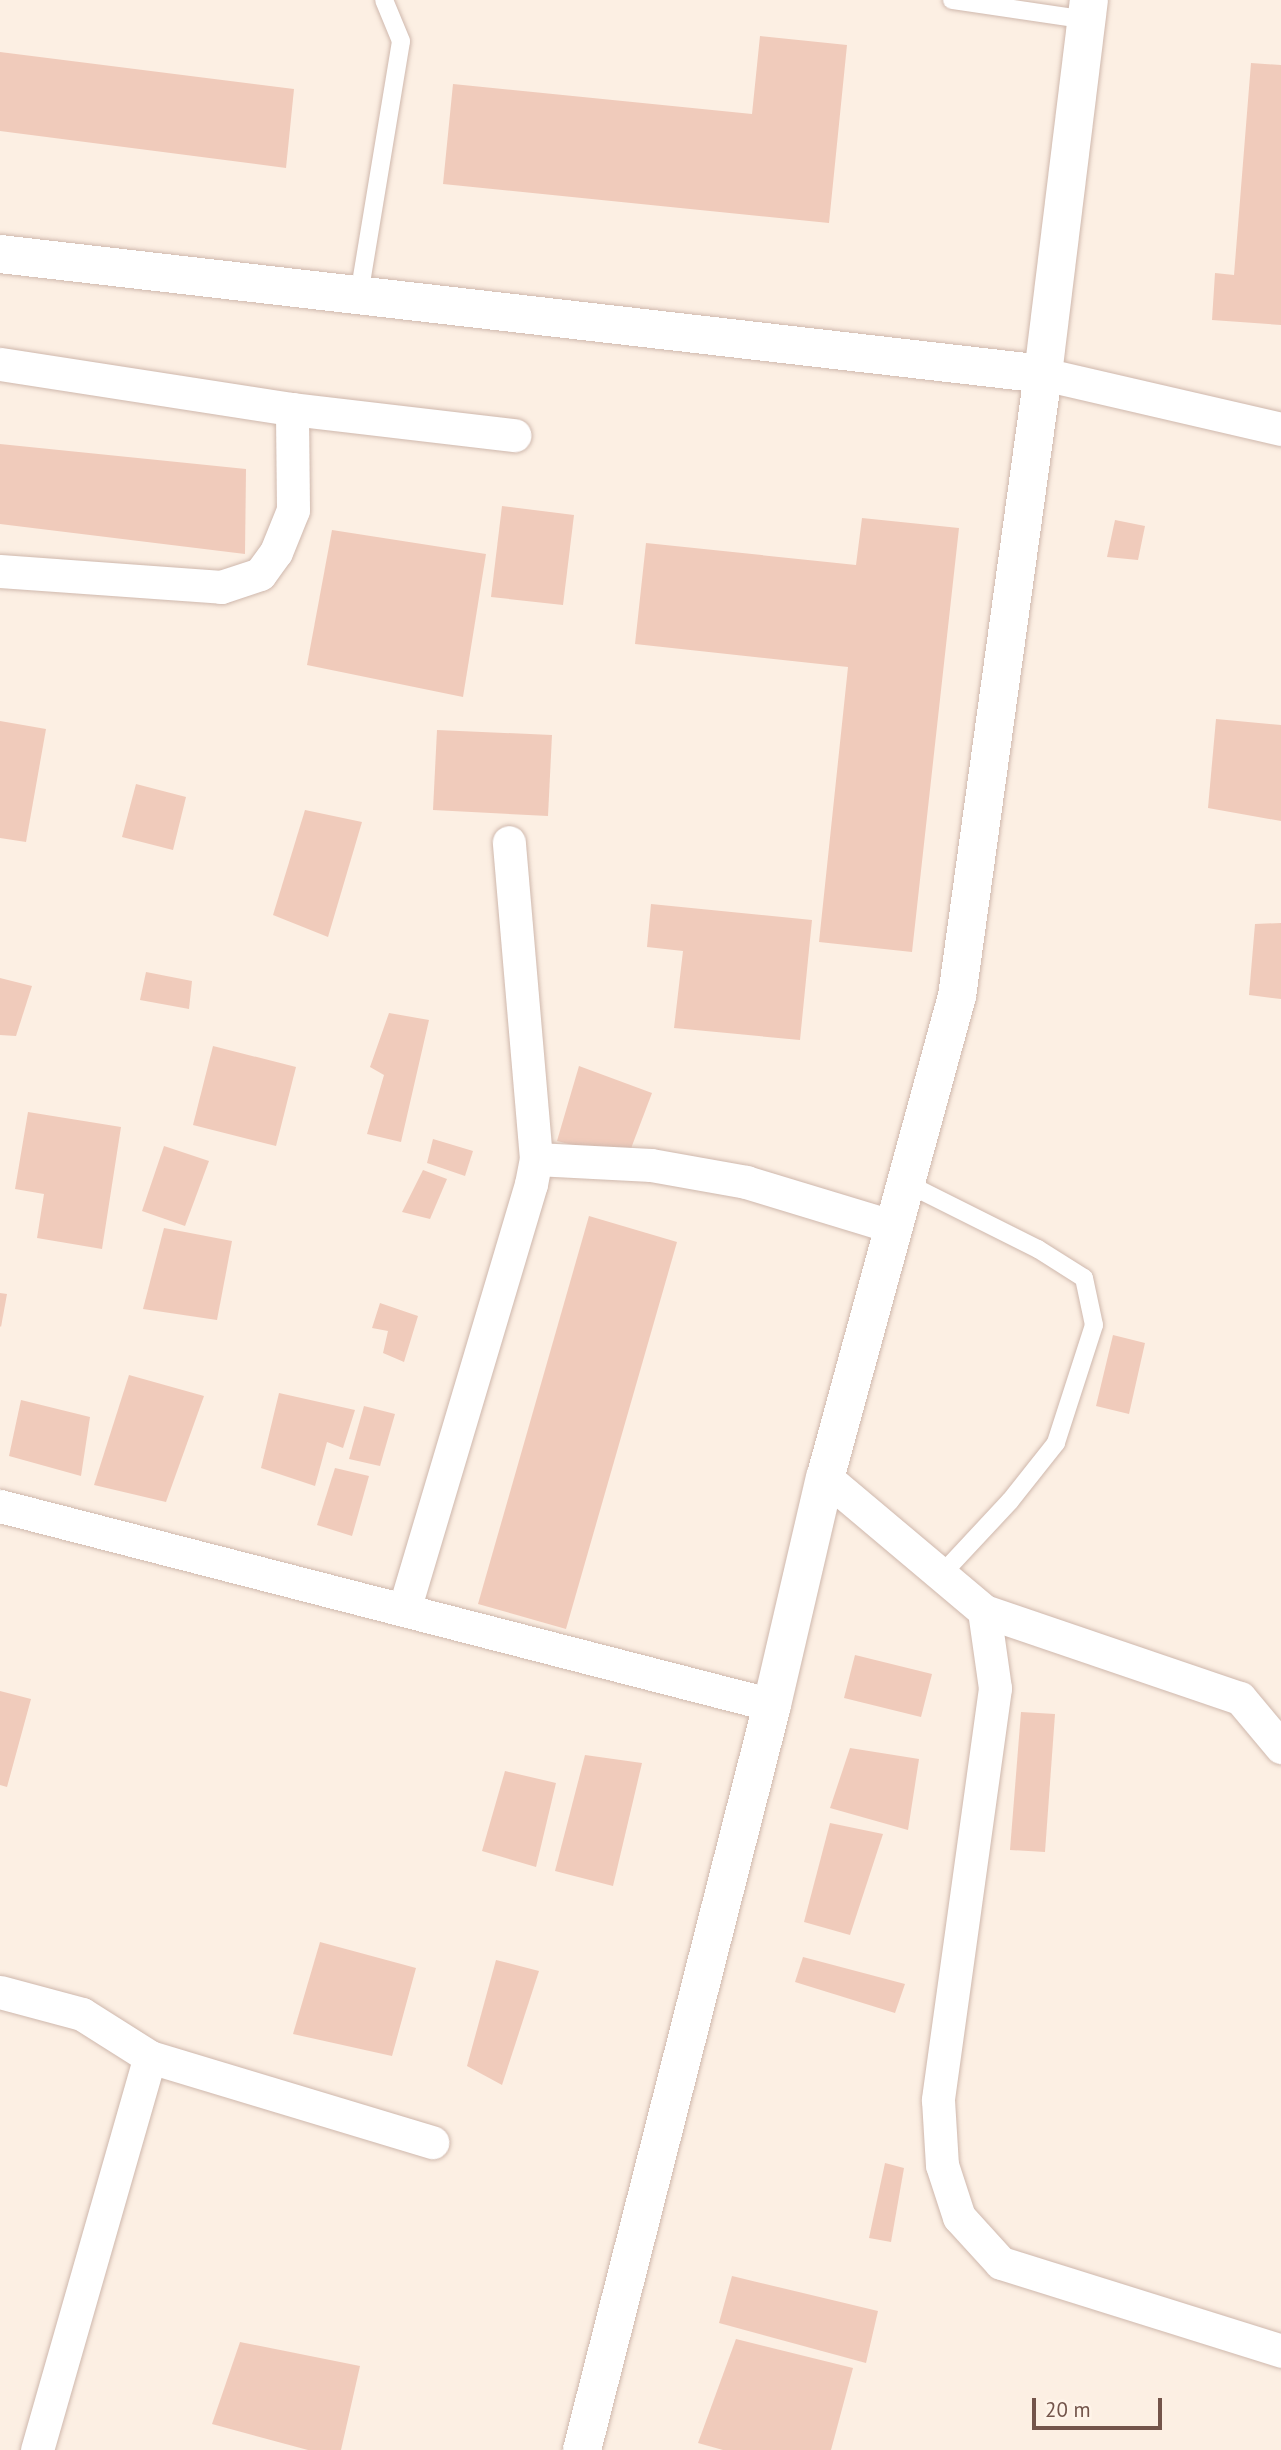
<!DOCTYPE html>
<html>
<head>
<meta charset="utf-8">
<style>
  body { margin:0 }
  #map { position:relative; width:1281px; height:2450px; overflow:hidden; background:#fcefe3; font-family:"PT Sans",sans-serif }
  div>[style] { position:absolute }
  .building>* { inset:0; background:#f0cbbb }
  .roads { filter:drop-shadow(0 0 2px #cfb8ad) drop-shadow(0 0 2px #cfb8ad) }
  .service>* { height:18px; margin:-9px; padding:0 9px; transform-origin:9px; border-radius:9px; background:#fff }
  .minor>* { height:33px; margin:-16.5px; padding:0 16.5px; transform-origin:16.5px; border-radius:16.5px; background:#fff }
  .tertiary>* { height:38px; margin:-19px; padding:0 19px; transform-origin:19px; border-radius:19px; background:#fff }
  .secondary>* { height:38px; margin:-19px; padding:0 19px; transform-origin:19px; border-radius:19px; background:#fff }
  span { translate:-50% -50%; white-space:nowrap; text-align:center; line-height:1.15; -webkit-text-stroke:6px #fff4e9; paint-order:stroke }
  .scale { position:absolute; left:1032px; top:2398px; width:130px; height:32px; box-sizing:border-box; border:4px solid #73544a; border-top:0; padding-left:9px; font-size:21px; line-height:24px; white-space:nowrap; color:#73544a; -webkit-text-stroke:5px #fff4e9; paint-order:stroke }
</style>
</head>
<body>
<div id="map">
  <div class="building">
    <div style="clip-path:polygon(760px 36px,847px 45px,829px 223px,443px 184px,453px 84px,752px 114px)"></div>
    <div style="clip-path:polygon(0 52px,294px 89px,286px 168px,0 131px)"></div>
    <div style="clip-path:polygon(1251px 63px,1281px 65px,1281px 325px,1212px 320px,1215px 273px,1234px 275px)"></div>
    <div style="clip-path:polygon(0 444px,246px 469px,245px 554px,0 524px)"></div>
    <div style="clip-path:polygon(502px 506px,574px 515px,563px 605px,491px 597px)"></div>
    <div style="clip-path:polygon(862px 518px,959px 528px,912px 952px,819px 942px,848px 667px,635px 644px,646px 543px,856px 565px)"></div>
    <div style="clip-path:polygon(1115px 520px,1145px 526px,1138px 560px,1107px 557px)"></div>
    <div style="clip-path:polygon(332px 530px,486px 554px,463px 697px,307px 665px)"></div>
    <div style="clip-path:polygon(1216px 719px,1281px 725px,1281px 821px,1208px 808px)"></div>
    <div style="clip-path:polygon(0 721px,46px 729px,26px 842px,0 838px)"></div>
    <div style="clip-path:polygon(437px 730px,552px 735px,548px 816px,433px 810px)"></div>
    <div style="clip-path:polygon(136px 784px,186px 797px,173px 850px,122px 837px)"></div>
    <div style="clip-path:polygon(305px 810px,362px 822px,328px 937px,273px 915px)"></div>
    <div style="clip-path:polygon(651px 904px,812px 920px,800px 1040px,674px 1028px,683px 951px,647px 947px)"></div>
    <div style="clip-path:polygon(1281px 923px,1281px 999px,1249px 995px,1255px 924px)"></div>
    <div style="clip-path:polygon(146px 972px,192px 981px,189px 1009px,140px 1000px)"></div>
    <div style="clip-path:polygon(0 978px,32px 986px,16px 1036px,0 1035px)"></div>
    <div style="clip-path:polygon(389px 1013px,429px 1020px,401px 1142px,367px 1134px,384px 1075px,370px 1067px)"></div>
    <div style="clip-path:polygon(213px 1046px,296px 1067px,276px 1146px,193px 1125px)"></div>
    <div style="clip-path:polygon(579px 1066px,652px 1093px,627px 1159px,557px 1141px)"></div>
    <div style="clip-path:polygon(28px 1112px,121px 1127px,102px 1249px,37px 1238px,44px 1194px,15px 1189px)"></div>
    <div style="clip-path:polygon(433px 1139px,473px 1151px,465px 1176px,427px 1163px)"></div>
    <div style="clip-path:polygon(164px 1146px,209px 1161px,185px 1226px,142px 1211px)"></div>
    <div style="clip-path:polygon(423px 1170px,447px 1179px,430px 1219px,402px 1212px)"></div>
    <div style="clip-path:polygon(589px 1216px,677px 1242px,566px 1629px,478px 1604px)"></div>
    <div style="clip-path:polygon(164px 1228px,232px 1241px,217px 1320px,143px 1309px)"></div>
    <div style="clip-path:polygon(0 1293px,7px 1294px,1px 1327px,0 1326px)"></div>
    <div style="clip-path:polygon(380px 1303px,418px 1316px,404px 1362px,383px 1353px,388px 1331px,372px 1328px)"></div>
    <div style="clip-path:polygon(1113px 1335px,1145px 1343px,1129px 1414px,1096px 1406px)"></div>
    <div style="clip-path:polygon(129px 1375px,204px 1396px,166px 1502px,94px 1485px)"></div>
    <div style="clip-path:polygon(279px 1393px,355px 1410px,343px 1448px,327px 1442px,315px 1486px,261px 1468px)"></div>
    <div style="clip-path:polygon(21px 1400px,90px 1417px,81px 1476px,9px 1456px)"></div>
    <div style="clip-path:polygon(364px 1406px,395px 1414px,380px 1466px,349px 1459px)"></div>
    <div style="clip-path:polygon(335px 1468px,369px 1476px,352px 1536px,317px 1525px)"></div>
    <div style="clip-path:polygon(855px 1655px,932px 1674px,921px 1717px,844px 1698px)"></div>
    <div style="clip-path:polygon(0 1691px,31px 1699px,7px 1787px,0 1785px)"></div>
    <div style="clip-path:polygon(1021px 1712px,1055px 1714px,1045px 1852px,1010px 1850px)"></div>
    <div style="clip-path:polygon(850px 1748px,919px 1759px,908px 1830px,830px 1808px)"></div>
    <div style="clip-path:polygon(585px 1755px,642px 1763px,613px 1886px,555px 1871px)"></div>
    <div style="clip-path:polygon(505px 1771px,556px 1783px,536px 1867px,482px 1851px)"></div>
    <div style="clip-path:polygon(830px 1823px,883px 1834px,850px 1935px,804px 1922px)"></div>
    <div style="clip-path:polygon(320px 1942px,416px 1968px,392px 2056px,293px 2034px)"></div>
    <div style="clip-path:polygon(803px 1957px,905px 1984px,895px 2013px,795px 1982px)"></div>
    <div style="clip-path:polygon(496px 1960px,539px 1971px,502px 2085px,467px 2066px)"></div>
    <div style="clip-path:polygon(885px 2163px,904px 2168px,891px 2242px,869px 2238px)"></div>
    <div style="clip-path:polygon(732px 2276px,878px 2311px,866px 2363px,719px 2323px)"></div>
    <div style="clip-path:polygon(736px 2339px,853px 2368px,831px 2450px,723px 2450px,698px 2443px)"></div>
    <div style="clip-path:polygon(240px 2342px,360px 2366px,341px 2450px,308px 2450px,212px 2424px)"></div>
  </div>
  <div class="roads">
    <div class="service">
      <div style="left:952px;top:0;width:136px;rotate:8.4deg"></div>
      <div style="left:359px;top:295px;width:257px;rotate:-80.6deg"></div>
      <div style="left:401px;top:41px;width:44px;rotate:-112.5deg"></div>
      <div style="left:906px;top:1183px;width:148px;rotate:26.6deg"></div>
      <div style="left:1038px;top:1249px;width:54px;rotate:32.2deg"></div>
      <div style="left:1084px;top:1278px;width:48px;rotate:78deg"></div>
      <div style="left:1094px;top:1325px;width:124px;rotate:107.9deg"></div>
      <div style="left:1056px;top:1443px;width:74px;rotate:128.4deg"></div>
      <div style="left:1010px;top:1501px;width:101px;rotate:133deg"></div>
    </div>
    <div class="minor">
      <div style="left:0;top:364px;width:295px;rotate:8.8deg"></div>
      <div style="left:292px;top:409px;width:224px;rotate:6.7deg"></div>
      <div style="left:1043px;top:374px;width:244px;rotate:13deg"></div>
      <div style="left:0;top:571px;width:222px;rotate:4.1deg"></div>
      <div style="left:221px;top:587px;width:41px;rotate:-18.4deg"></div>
      <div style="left:260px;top:574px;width:27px;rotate:-54deg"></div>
      <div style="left:276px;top:552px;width:45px;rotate:-68deg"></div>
      <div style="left:293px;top:510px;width:101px;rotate:-90.6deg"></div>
      <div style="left:536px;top:1159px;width:115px;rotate:3deg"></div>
      <div style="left:651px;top:1165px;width:97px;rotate:10.1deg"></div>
      <div style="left:746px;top:1182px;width:155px;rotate:16.9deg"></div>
      <div style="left:825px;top:1477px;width:208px;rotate:40.1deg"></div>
      <div style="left:984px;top:1611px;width:78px;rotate:81.9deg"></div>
      <div style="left:995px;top:1688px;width:416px;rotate:97.9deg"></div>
      <div style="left:938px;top:2100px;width:65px;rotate:86.5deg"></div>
      <div style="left:942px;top:2165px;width:55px;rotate:71.9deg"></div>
      <div style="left:959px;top:2217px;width:62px;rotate:47.6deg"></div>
      <div style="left:1001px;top:2263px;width:294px;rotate:17.4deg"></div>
      <div style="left:0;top:1506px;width:797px;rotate:14.45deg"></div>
      <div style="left:404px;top:1610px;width:445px;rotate:-73.4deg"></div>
      <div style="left:531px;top:1184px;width:25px;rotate:-79deg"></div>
      <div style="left:536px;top:1159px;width:318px;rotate:-94.9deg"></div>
      <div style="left:984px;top:1611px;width:270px;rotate:18.8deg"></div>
      <div style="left:1240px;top:1698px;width:64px;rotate:50.1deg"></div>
      <div style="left:0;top:1992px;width:85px;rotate:15deg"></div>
      <div style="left:82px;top:2014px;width:80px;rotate:32.3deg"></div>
      <div style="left:37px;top:2450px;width:409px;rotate:-74deg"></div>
      <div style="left:150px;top:2057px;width:295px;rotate:16.8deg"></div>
    </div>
    <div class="tertiary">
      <div style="left:1043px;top:374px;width:377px;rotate:-83deg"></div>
    </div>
    <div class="secondary">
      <div style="left:0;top:254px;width:1050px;rotate:6.56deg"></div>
      <div style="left:1043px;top:374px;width:628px;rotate:97.87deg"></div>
      <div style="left:957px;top:996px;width:499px;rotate:105.3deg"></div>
      <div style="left:825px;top:1477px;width:234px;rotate:103.1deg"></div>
      <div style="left:772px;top:1705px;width:769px;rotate:104.31deg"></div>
    </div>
  </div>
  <div class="scale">20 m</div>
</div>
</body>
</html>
